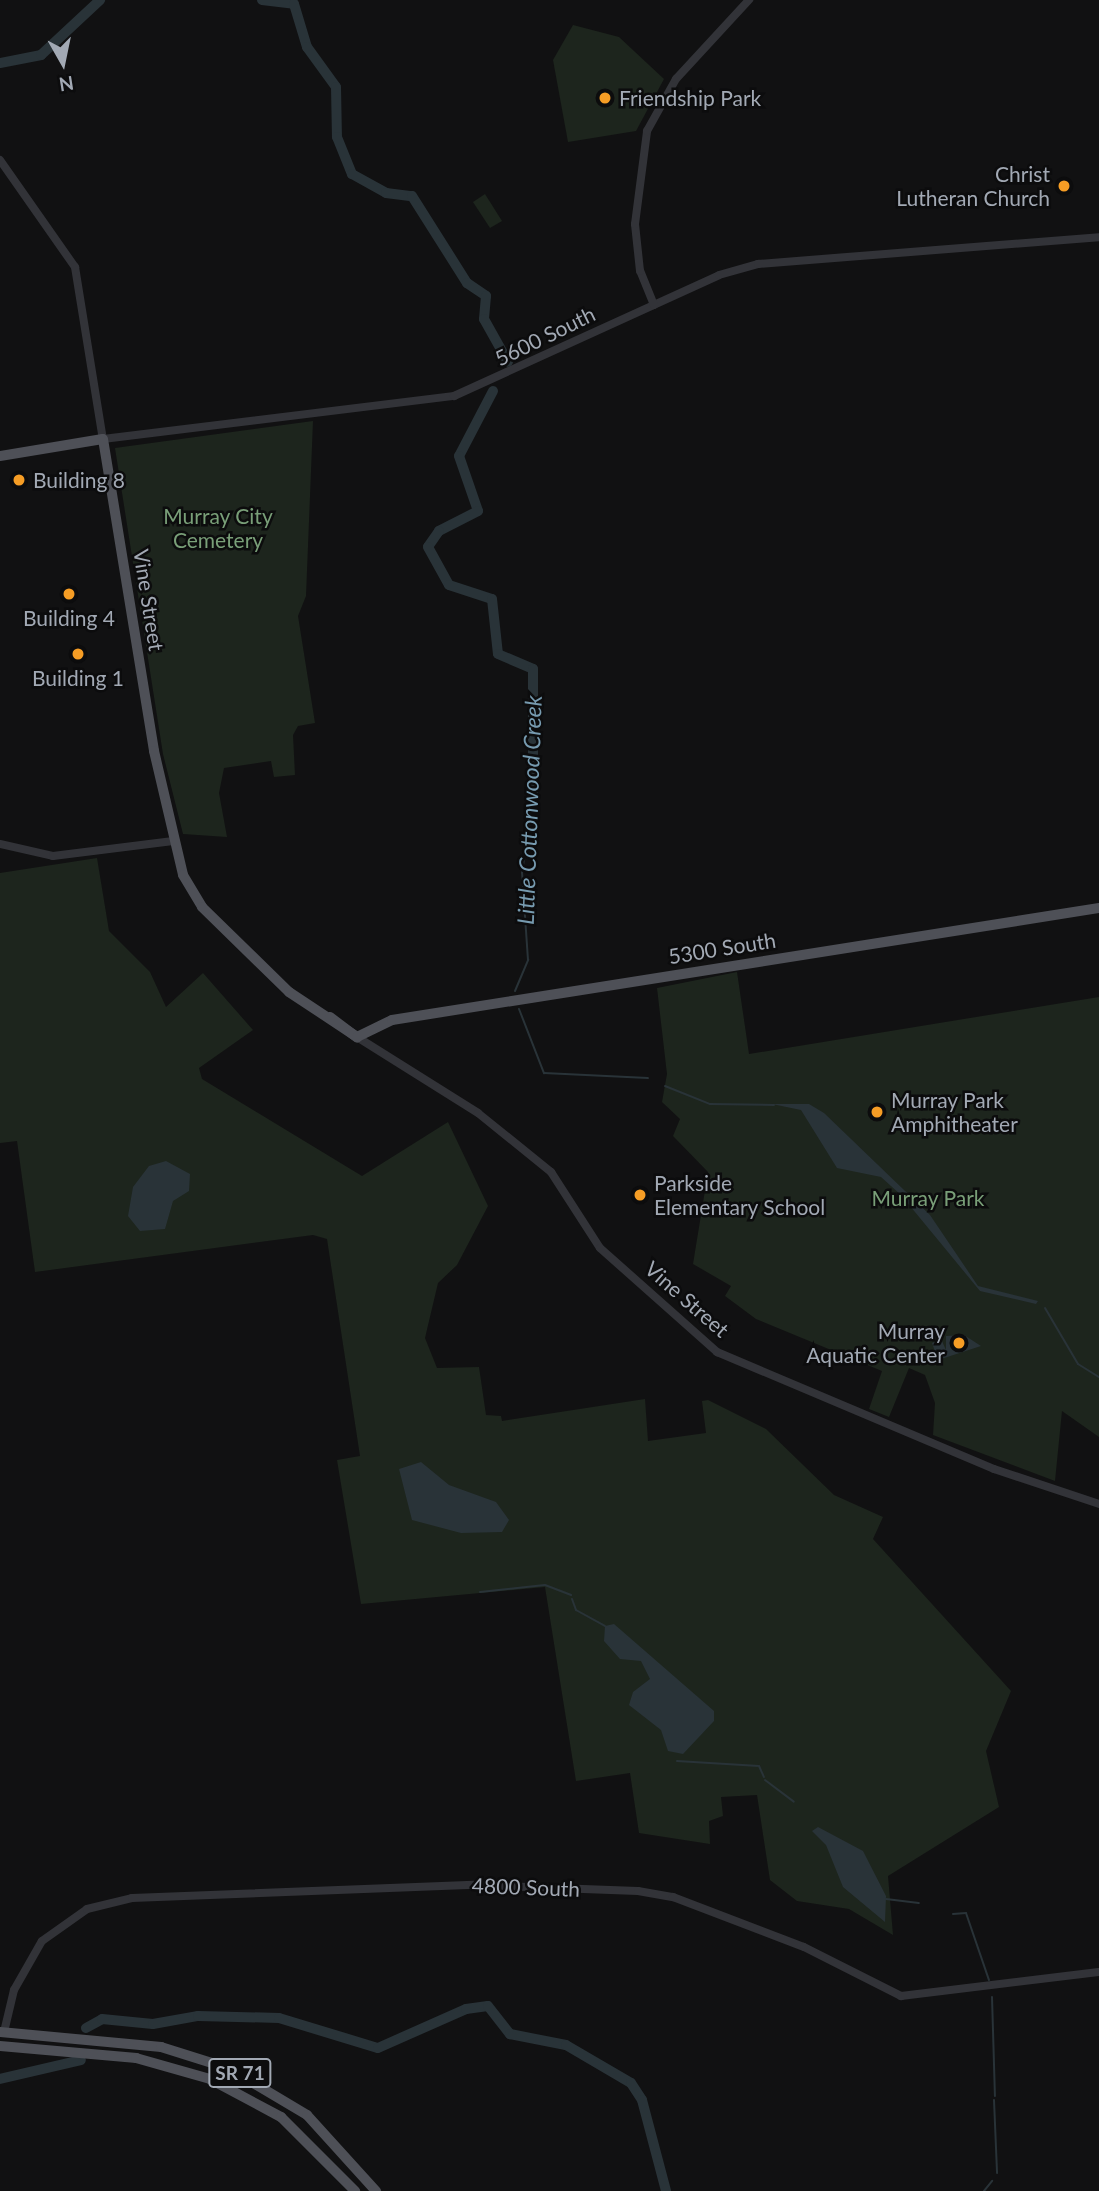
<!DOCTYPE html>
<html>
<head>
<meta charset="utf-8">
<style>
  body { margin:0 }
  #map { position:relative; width:1099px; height:2191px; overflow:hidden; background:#111112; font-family:Lato,sans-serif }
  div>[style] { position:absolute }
  .green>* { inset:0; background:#1d251d }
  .water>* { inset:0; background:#293338 }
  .stream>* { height:2px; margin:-1px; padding:0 1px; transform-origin:1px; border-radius:1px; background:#293338 }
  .river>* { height:10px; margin:-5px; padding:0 5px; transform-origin:5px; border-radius:5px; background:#293338 }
  .minor>* { height:8px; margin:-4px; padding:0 4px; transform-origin:4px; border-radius:4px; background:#323338 }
  .major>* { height:10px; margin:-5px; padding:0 5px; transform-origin:5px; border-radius:5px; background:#4e5057 }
  .dots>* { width:19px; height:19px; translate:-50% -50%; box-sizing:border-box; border:4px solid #0c0c0d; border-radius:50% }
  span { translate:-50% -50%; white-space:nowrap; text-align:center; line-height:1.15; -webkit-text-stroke:5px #0c0c0d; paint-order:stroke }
  .shield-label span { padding:2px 5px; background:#0c0c0d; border:2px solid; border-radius:5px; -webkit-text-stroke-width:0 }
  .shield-label { font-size:19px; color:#a2a9b4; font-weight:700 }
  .poi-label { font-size:21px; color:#a2a9b4 }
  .left { translate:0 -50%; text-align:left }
  .right { translate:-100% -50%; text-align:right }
  .street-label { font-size:21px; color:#a2a9b4 }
  .park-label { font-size:21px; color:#799f78 }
  .water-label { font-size:23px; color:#779bb0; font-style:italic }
  .north { position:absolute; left:28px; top:28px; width:70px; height:70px; -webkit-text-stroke:5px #0c0c0d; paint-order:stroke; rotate:171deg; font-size:19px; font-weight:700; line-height:28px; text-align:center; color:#a2a9b4 }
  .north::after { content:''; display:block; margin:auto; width:24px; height:32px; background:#a2a9b4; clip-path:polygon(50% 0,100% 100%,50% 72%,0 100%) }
</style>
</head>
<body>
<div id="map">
  <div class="green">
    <div style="clip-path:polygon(573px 25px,619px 37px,664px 79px,636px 131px,568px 142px,553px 60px)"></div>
    <div style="clip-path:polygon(485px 194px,502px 221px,490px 228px,473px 202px)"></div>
    <div style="clip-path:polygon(313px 421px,306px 596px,298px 616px,315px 723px,298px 726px,293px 735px,295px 775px,274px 777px,271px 761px,224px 768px,219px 793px,227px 837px,183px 834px,163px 754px,115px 448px)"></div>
    <div style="clip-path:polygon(97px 858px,109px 931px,150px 972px,166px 1007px,203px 973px,253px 1030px,199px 1068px,202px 1079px,362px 1176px,448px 1122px,488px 1206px,457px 1265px,438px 1283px,425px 1338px,437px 1368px,479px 1367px,486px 1415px,501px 1416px,502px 1421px,645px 1399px,648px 1441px,706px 1433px,702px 1401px,708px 1400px,766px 1429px,834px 1495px,883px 1517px,873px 1539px,1011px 1691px,986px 1751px,999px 1807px,888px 1876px,893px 1935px,849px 1909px,797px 1901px,770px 1880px,757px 1795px,721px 1797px,723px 1816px,709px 1821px,710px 1844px,639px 1833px,630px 1773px,576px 1781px,545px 1587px,361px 1604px,337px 1460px,360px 1456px,327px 1239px,313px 1235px,35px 1272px,17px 1141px,0 1143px,0 873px)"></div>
    <div style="clip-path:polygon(737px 972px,749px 1054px,1099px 997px,1099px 1437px,1062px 1411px,1055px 1481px,933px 1435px,935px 1403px,925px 1375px,909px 1368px,889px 1417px,869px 1409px,882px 1371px,756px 1319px,725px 1296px,731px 1286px,693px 1264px,708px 1172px,673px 1136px,680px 1119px,662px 1102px,667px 1074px,657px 988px)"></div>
  </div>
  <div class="water">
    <div style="clip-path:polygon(772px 1104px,809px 1104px,824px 1113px,930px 1215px,978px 1286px,1038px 1301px,1036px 1304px,980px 1291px,901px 1195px,881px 1177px,837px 1168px,801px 1110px)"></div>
    <div style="clip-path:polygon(166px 1161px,190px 1174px,189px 1191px,173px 1201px,165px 1229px,140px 1231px,128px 1216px,133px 1187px,149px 1166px)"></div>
    <div style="clip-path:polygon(964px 1335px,981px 1346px,938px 1360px,932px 1343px,941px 1339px,946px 1350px,946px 1336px)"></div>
    <div style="clip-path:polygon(421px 1462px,449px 1485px,496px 1502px,509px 1520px,502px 1532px,461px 1533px,412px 1520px,399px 1469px)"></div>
    <div style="clip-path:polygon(614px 1624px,714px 1711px,714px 1721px,683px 1754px,668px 1751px,661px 1730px,629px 1705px,633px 1692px,650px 1679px,641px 1661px,620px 1659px,604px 1641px,605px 1626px)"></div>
    <div style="clip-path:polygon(818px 1827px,863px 1851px,886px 1896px,885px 1922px,843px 1887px,826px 1845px,812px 1831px)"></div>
  </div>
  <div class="stream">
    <div style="left:515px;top:991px;width:34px;rotate:-67deg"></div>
    <div style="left:528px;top:960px;width:87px;rotate:-93.9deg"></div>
    <div style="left:522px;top:873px;width:81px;rotate:-82.2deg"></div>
    <div style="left:519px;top:1009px;width:69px;rotate:68.7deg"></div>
    <div style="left:544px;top:1073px;width:104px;rotate:2.8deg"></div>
    <div style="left:665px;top:1086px;width:48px;rotate:21.8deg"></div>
    <div style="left:710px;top:1104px;width:64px;rotate:0.9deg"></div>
    <div style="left:1045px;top:1308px;width:65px;rotate:59.5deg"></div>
    <div style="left:1078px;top:1364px;width:25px;rotate:32deg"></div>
    <div style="left:480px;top:1592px;width:65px;rotate:-6.1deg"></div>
    <div style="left:545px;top:1585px;width:28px;rotate:21deg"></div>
    <div style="left:572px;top:1599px;width:12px;rotate:70deg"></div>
    <div style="left:576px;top:1610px;width:33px;rotate:29deg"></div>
    <div style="left:677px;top:1761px;width:82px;rotate:3.5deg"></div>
    <div style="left:759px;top:1766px;width:12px;rotate:66deg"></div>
    <div style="left:765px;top:1780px;width:36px;rotate:37deg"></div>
    <div style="left:886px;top:1899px;width:33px;rotate:7deg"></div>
    <div style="left:953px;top:1914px;width:13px;rotate:-4deg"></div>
    <div style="left:966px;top:1913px;width:71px;rotate:71.1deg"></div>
    <div style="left:992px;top:1997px;width:99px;rotate:88.3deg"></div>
    <div style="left:994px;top:2100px;width:73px;rotate:87.6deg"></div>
    <div style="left:984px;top:2191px;width:13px;rotate:-51deg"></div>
  </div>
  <div class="river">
    <div style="left:262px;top:0;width:32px;rotate:7deg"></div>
    <div style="left:294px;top:4px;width:45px;rotate:73.2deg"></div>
    <div style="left:307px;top:47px;width:49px;rotate:54.1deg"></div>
    <div style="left:336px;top:87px;width:50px;rotate:88.9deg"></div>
    <div style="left:337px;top:137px;width:40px;rotate:68deg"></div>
    <div style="left:352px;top:174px;width:39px;rotate:29deg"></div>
    <div style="left:386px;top:193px;width:26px;rotate:7deg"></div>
    <div style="left:412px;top:196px;width:103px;rotate:57.7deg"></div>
    <div style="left:467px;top:283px;width:23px;rotate:34deg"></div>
    <div style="left:486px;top:296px;width:23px;rotate:95deg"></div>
    <div style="left:484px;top:319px;width:49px;rotate:60.8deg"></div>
    <div style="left:0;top:63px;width:42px;rotate:-11deg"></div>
    <div style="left:41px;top:55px;width:81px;rotate:-43deg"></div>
    <div style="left:493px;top:391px;width:73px;rotate:117.6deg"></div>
    <div style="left:459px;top:456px;width:58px;rotate:70.9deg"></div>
    <div style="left:478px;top:511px;width:44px;rotate:152.9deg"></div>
    <div style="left:439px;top:531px;width:19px;rotate:125deg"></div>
    <div style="left:428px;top:547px;width:43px;rotate:61.1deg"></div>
    <div style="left:449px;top:585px;width:45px;rotate:18deg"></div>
    <div style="left:492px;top:599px;width:55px;rotate:83.8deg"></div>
    <div style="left:498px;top:654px;width:38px;rotate:23deg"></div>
    <div style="left:533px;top:669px;width:124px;rotate:90deg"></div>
    <div style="left:86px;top:2028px;width:18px;rotate:-29deg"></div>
    <div style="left:102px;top:2019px;width:51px;rotate:5.6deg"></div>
    <div style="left:153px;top:2024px;width:46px;rotate:-10.1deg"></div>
    <div style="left:198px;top:2016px;width:81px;rotate:1.4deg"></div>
    <div style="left:279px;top:2018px;width:103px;rotate:16.9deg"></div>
    <div style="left:378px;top:2048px;width:96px;rotate:-23.9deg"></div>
    <div style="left:466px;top:2009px;width:22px;rotate:-8deg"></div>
    <div style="left:488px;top:2006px;width:36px;rotate:52deg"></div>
    <div style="left:510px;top:2034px;width:57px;rotate:11.1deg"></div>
    <div style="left:566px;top:2045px;width:75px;rotate:30.3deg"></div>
    <div style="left:631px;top:2083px;width:20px;rotate:57deg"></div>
    <div style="left:642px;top:2100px;width:94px;rotate:75.2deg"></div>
    <div style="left:0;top:2079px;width:83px;rotate:-13.2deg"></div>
  </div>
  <div class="minor">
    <div style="left:0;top:160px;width:131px;rotate:55deg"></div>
    <div style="left:75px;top:267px;width:174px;rotate:80.8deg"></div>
    <div style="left:103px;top:439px;width:354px;rotate:-7deg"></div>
    <div style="left:454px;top:396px;width:291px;rotate:-24.5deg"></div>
    <div style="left:719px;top:275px;width:41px;rotate:-15.8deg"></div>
    <div style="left:758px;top:264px;width:342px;rotate:-4.5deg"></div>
    <div style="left:654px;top:305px;width:37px;rotate:-112deg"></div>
    <div style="left:640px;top:271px;width:47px;rotate:-96.1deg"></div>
    <div style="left:635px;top:224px;width:94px;rotate:-82.6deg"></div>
    <div style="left:647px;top:131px;width:60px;rotate:-60.9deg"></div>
    <div style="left:676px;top:79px;width:108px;rotate:-47.3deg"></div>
    <div style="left:0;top:844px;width:54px;rotate:12.8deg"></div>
    <div style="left:53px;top:856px;width:121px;rotate:-7.1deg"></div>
    <div style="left:357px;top:1037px;width:143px;rotate:32.1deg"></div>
    <div style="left:478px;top:1113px;width:94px;rotate:38.9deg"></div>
    <div style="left:551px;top:1172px;width:90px;rotate:57.2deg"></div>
    <div style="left:600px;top:1248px;width:157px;rotate:41.6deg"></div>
    <div style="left:717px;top:1352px;width:301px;rotate:22.9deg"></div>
    <div style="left:994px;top:1469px;width:111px;rotate:18.4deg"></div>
    <div style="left:4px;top:2032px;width:43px;rotate:-76.6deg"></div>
    <div style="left:14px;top:1990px;width:56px;rotate:-60.3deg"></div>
    <div style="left:42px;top:1941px;width:55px;rotate:-35.4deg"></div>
    <div style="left:87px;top:1909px;width:46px;rotate:-13.7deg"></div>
    <div style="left:132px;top:1898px;width:342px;rotate:-2.2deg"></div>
    <div style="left:474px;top:1885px;width:164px;rotate:2.1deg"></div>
    <div style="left:638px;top:1891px;width:36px;rotate:10deg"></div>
    <div style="left:673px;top:1897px;width:140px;rotate:20.9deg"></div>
    <div style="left:804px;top:1947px;width:109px;rotate:26.8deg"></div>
    <div style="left:901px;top:1996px;width:199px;rotate:-6.9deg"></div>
  </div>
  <div class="major">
    <div style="left:0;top:456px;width:104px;rotate:-9.4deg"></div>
    <div style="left:103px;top:439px;width:316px;rotate:80.7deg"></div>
    <div style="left:154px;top:751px;width:127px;rotate:76.8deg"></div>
    <div style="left:183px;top:875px;width:37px;rotate:59deg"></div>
    <div style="left:202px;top:907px;width:122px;rotate:44.3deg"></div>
    <div style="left:289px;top:992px;width:82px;rotate:33.5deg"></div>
    <div style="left:330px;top:1017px;width:34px;rotate:37deg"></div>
    <div style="left:357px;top:1037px;width:39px;rotate:-26deg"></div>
    <div style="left:392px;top:1020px;width:716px;rotate:-9deg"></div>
    <div style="left:0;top:2032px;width:162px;rotate:5.3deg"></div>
    <div style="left:161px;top:2047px;width:70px;rotate:17.4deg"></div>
    <div style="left:228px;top:2068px;width:92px;rotate:30.7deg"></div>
    <div style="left:307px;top:2115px;width:103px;rotate:47.8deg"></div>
    <div style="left:0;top:2046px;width:137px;rotate:5deg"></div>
    <div style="left:136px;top:2058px;width:77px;rotate:15.8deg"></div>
    <div style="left:210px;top:2079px;width:81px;rotate:28.2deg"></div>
    <div style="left:281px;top:2117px;width:105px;rotate:45deg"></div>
  </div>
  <div class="dots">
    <div style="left:605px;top:98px;background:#f69d25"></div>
    <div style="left:1064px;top:186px;background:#f69d25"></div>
    <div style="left:19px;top:480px;background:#f69d25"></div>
    <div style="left:69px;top:594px;background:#f69d25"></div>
    <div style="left:78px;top:654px;background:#f69d25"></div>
    <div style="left:877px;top:1112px;background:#f69d25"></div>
    <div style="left:640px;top:1195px;background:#f69d25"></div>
    <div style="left:959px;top:1343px;background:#f69d25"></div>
  </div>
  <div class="shield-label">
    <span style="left:240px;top:2073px">SR 71</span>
  </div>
  <div class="poi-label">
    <span class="left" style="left:619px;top:98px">Friendship Park</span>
    <span class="right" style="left:1050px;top:186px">Christ<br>Lutheran Church</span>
    <span class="left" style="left:33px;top:480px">Building 8</span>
    <span style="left:69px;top:618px">Building 4</span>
    <span style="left:78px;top:678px">Building 1</span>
    <span class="left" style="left:891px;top:1112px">Murray Park<br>Amphitheater</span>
    <span class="left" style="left:654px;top:1195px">Parkside<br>Elementary School</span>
    <span class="right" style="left:945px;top:1343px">Murray<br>Aquatic Center</span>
  </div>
  <div class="street-label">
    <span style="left:545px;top:336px;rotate:-26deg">5600 South</span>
    <span style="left:149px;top:600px;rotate:81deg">Vine Street</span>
    <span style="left:722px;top:948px;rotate:-9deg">5300 South</span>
    <span style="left:687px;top:1299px;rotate:41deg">Vine Street</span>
    <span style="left:526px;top:1887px;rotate:2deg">4800 South</span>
  </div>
  <div class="park-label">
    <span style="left:218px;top:528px">Murray City<br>Cemetery</span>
    <span style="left:928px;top:1198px">Murray Park</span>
  </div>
  <div class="water-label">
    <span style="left:529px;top:810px;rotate:-88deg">Little Cottonwood Creek</span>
  </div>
  <div class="north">N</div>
</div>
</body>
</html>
